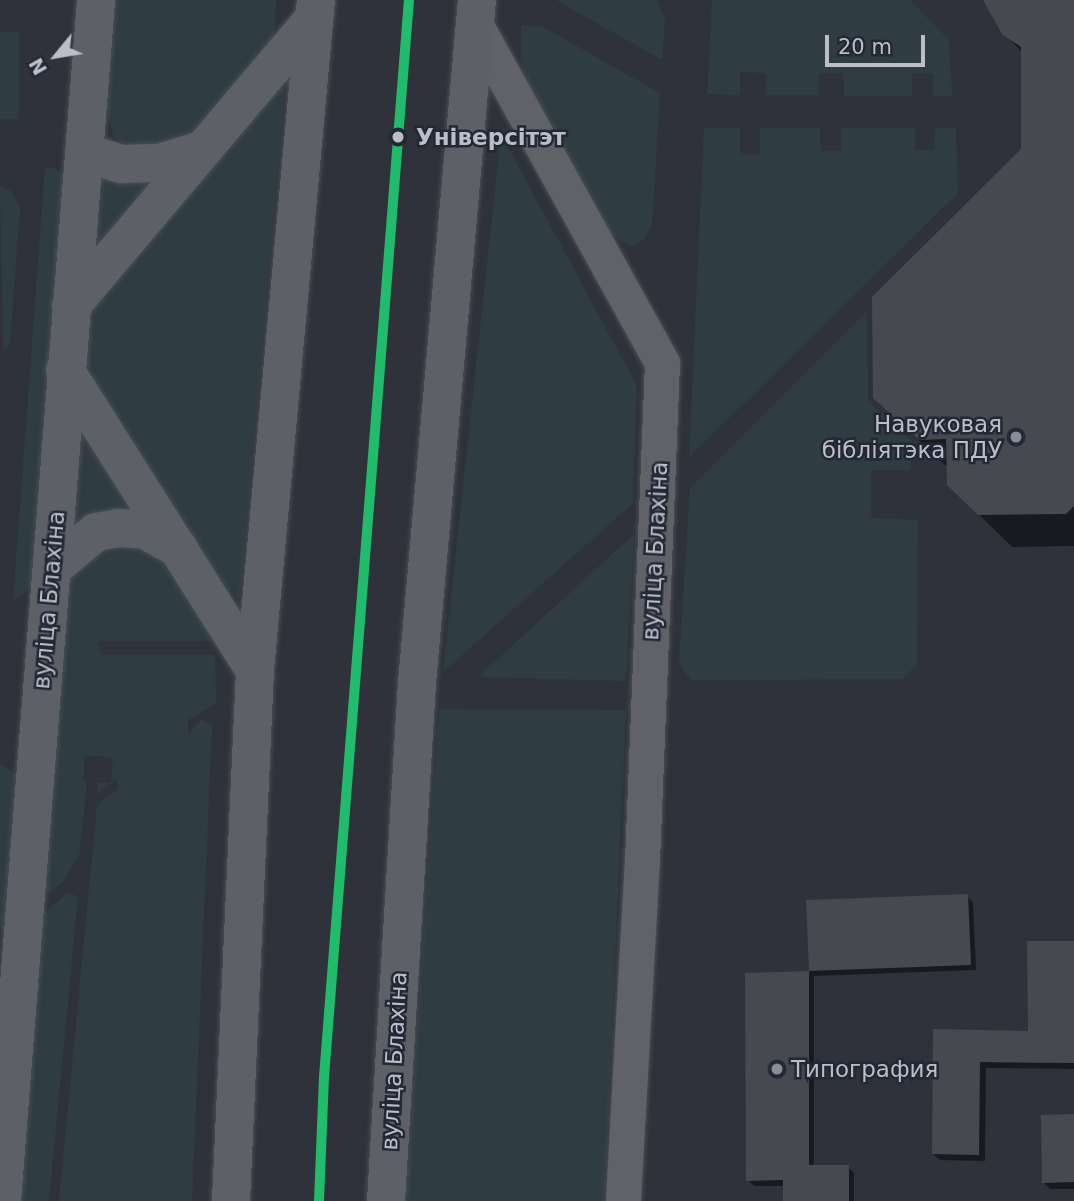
<!DOCTYPE html>
<html>
<head>
<meta charset="utf-8">
<style>
  body { margin:0 }
  #map { position:relative; width:1074px; height:1201px; overflow:hidden; background:#2f323a; font-family:"DejaVu Sans",sans-serif }
  div>[style] { position:absolute }
  .green>* { inset:0; background:#2f3d43 }
  .shadow>* { inset:0; background:#0007 }
  .building>* { inset:0; background:#46494f }
  .roads { filter:drop-shadow(0 0 2px #4b4d53) drop-shadow(0 0 2px #4b4d53) }
  .street>* { height:35px; margin:-17.5px; padding:0 17.5px; transform-origin:17.5px; border-radius:17.5px; background:#606268 }
  .secondary>* { height:38px; margin:-19px; padding:0 19px; transform-origin:19px; border-radius:19px; background:#5d6067 }
  .tram-1>* { height:10px; margin:-5px; padding:0 5px; transform-origin:5px; border-radius:5px; background:#20bc6c }
  .dots>* { width:19px; height:19px; translate:-50% -50%; box-sizing:border-box; border:4px solid #232835; border-radius:50% }
  span { translate:-50% -50%; white-space:nowrap; text-align:center; line-height:1.15; -webkit-text-stroke:5px #232835; paint-order:stroke }
  .stop-label { font-size:23px; color:#bbbeca; font-weight:700 }
  .left { translate:0 -50%; text-align:left }
  .poi-label { font-size:23px; color:#bbbeca }
  .right { translate:-100% -50%; text-align:right }
  .street-label { font-size:23px; color:#bbbeca }
  .north { position:absolute; left:21px; top:21px; width:70px; height:70px; -webkit-text-stroke:5px #232835; paint-order:stroke; rotate:240deg; font-size:19px; font-weight:700; line-height:28px; text-align:center; color:#bbbeca }
  .north::after { content:''; display:block; margin:auto; width:24px; height:32px; background:#bbbeca; clip-path:polygon(50% 0,100% 100%,50% 72%,0 100%) }
  .scale { position:absolute; left:825px; top:35px; width:100px; height:32px; box-sizing:border-box; border:4px solid #bbbeca; border-top:0; padding-left:9px; font-size:21px; line-height:24px; white-space:nowrap; color:#bbbeca; -webkit-text-stroke:5px #232835; paint-order:stroke }
</style>
</head>
<body>
<div id="map">
  <div class="green">
    <div style="clip-path:polygon(114px 0,276px 0,274px 37px,196px 138px,129px 152px,114px 137px,106px 109px)"></div>
    <div style="clip-path:polygon(556px 0,657px 0,665px 19px,662px 60px)"></div>
    <div style="clip-path:polygon(712px 0,910px 0,949px 40px,952px 96px,933px 96px,933px 73px,912px 73px,912px 96px,844px 96px,843px 73px,819px 73px,818px 95px,766px 95px,766px 73px,740px 72px,740px 95px,707px 94px)"></div>
    <div style="clip-path:polygon(521px 25px,543px 27px,660px 93px,652px 226px,644px 240px,630px 246px,607px 233px,521px 76px)"></div>
    <div style="clip-path:polygon(0 32px,19px 32px,19px 119px,0 119px)"></div>
    <div style="clip-path:polygon(278px 87px,285px 89px,239px 601px,231px 590px,229px 596px,79px 361px,83px 314px)"></div>
    <div style="clip-path:polygon(704px 128px,740px 128px,740px 155px,760px 155px,760px 128px,820px 128px,821px 151px,841px 151px,841px 128px,915px 128px,915px 150px,934px 150px,935px 128px,956px 128px,958px 193px,689px 457px)"></div>
    <div style="clip-path:polygon(501px 134px,637px 386px,633px 503px,443px 672px)"></div>
    <div style="clip-path:polygon(105px 166px,162px 180px,94px 260px)"></div>
    <div style="clip-path:polygon(45px 167px,56px 169px,64px 177px,39px 581px,13px 601px)"></div>
    <div style="clip-path:polygon(0 186px,11px 191px,20px 207px,10px 344px,3px 350px)"></div>
    <div style="clip-path:polygon(867px 311px,868px 401px,913px 442px,910px 470px,871px 470px,871px 518px,918px 520px,917px 664px,903px 679px,691px 680px,679px 664px,690px 488px)"></div>
    <div style="clip-path:polygon(73px 401px,133px 504px,83px 519px,60px 539px)"></div>
    <div style="clip-path:polygon(634px 534px,626px 681px,478px 677px)"></div>
    <div style="clip-path:polygon(121px 544px,150px 553px,169px 570px,198px 606px,212px 641px,99px 641px,101px 655px,215px 655px,216px 703px,188px 720px,188px 733px,201px 720px,212px 724px,192px 1201px,59px 1201px,97px 805px,118px 789px,117px 779px,97px 795px,97px 782px,111px 783px,113px 757px,85px 756px,83px 781px,87px 781px,79px 856px,62px 883px,31px 905px,58px 588px,95px 554px)"></div>
    <div style="clip-path:polygon(439px 709px,626px 710px,604px 1201px,406px 1201px)"></div>
    <div style="clip-path:polygon(0 764px,16px 774px,13px 932px,0 930px)"></div>
    <div style="clip-path:polygon(68px 892px,78px 897px,49px 1201px,17px 1201px,39px 918px)"></div>
  </div>
  <div class="shadow">
    <div style="clip-path:polygon(990px 0,1074px 0,1074px 546px,1012px 547px,948px 484px,948px 468px,874px 398px,1023px 150px,1022px 52px,1004px 33px)"></div>
    <div style="clip-path:polygon(967px 896px,973px 902px,976px 970px,814px 976px,814px 1167px,848px 1167px,854px 1173px,854px 1201px,785px 1201px,784px 1186px,754px 1186px,748px 1180px,747px 975px,810px 972px,808px 901px)"></div>
    <div style="clip-path:polygon(1074px 943px,1074px 1069px,986px 1068px,985px 1161px,940px 1160px,933px 1154px,935px 1031px,1029px 1033px)"></div>
    <div style="clip-path:polygon(1074px 1116px,1074px 1189px,1050px 1189px,1043px 1182px)"></div>
  </div>
  <div class="building">
    <div style="clip-path:polygon(983px 0,1074px 0,1074px 506px,1066px 514px,978px 515px,947px 485px,946px 439px,919px 440px,873px 398px,872px 297px,1021px 149px,1021px 47px,1002px 34px)"></div>
    <div style="clip-path:polygon(968px 894px,971px 965px,809px 971px,806px 900px)"></div>
    <div style="clip-path:polygon(1027px 941px,1074px 941px,1074px 1063px,980px 1062px,979px 1155px,932px 1154px,933px 1029px,1028px 1031px)"></div>
    <div style="clip-path:polygon(809px 971px,809px 1165px,849px 1165px,849px 1201px,783px 1201px,783px 1180px,746px 1181px,745px 973px)"></div>
    <div style="clip-path:polygon(1074px 1114px,1074px 1182px,1042px 1183px,1041px 1115px)"></div>
  </div>
  <div class="roads">
    <div class="street">
      <div style="left:475px;top:24px;width:387px;rotate:61.1deg"></div>
      <div style="left:662px;top:363px;width:496px;rotate:92.3deg"></div>
      <div style="left:642px;top:859px;width:343px;rotate:93.2deg"></div>
    </div>
    <div class="secondary">
      <div style="left:84px;top:152px;width:40px;rotate:18deg"></div>
      <div style="left:122px;top:164px;width:38px;rotate:-2deg"></div>
      <div style="left:160px;top:163px;width:44px;rotate:-17.2deg"></div>
      <div style="left:71px;top:306px;width:377px;rotate:-49.8deg"></div>
      <div style="left:65px;top:370px;width:355px;rotate:57.7deg"></div>
      <div style="left:52px;top:569px;width:57px;rotate:-40.1deg"></div>
      <div style="left:96px;top:532px;width:23px;rotate:-10deg"></div>
      <div style="left:119px;top:528px;width:26px;rotate:4deg"></div>
      <div style="left:145px;top:530px;width:39px;rotate:29deg"></div>
      <div style="left:2px;top:1201px;width:1205px;rotate:-85.52deg"></div>
      <div style="left:231px;top:1201px;width:532px;rotate:-87.41deg"></div>
      <div style="left:255px;top:670px;width:673px;rotate:-84.8deg"></div>
      <div style="left:386px;top:1201px;width:519px;rotate:-86.58deg"></div>
      <div style="left:417px;top:683px;width:686px;rotate:-84.98deg"></div>
    </div>
  </div>
  <div class="tram-1">
    <div style="left:319px;top:1201px;width:124px;rotate:-87.7deg"></div>
    <div style="left:324px;top:1077px;width:1080px;rotate:-85.49deg"></div>
  </div>
  <div class="dots">
    <div style="left:398px;top:137px;background:#bbbeca"></div>
    <div style="left:1016px;top:437px;background:#8a8d98"></div>
    <div style="left:777px;top:1069px;background:#8a8d98"></div>
  </div>
  <div class="stop-label">
    <span class="left" style="left:416px;top:137px">Універсітэт</span>
  </div>
  <div class="poi-label">
    <span class="right" style="left:1002px;top:437px">Навуковая<br>бібліятэка ПДУ</span>
    <span class="left" style="left:791px;top:1069px">Типография</span>
  </div>
  <div class="street-label">
    <span style="left:655px;top:551px;rotate:-87deg">вуліца Блахіна</span>
    <span style="left:49px;top:600px;rotate:-85deg">вуліца Блахіна</span>
    <span style="left:394px;top:1061px;rotate:-87deg">вуліца Блахіна</span>
  </div>
  <div class="north">N</div>
  <div class="scale">20 m</div>
</div>
</body>
</html>
